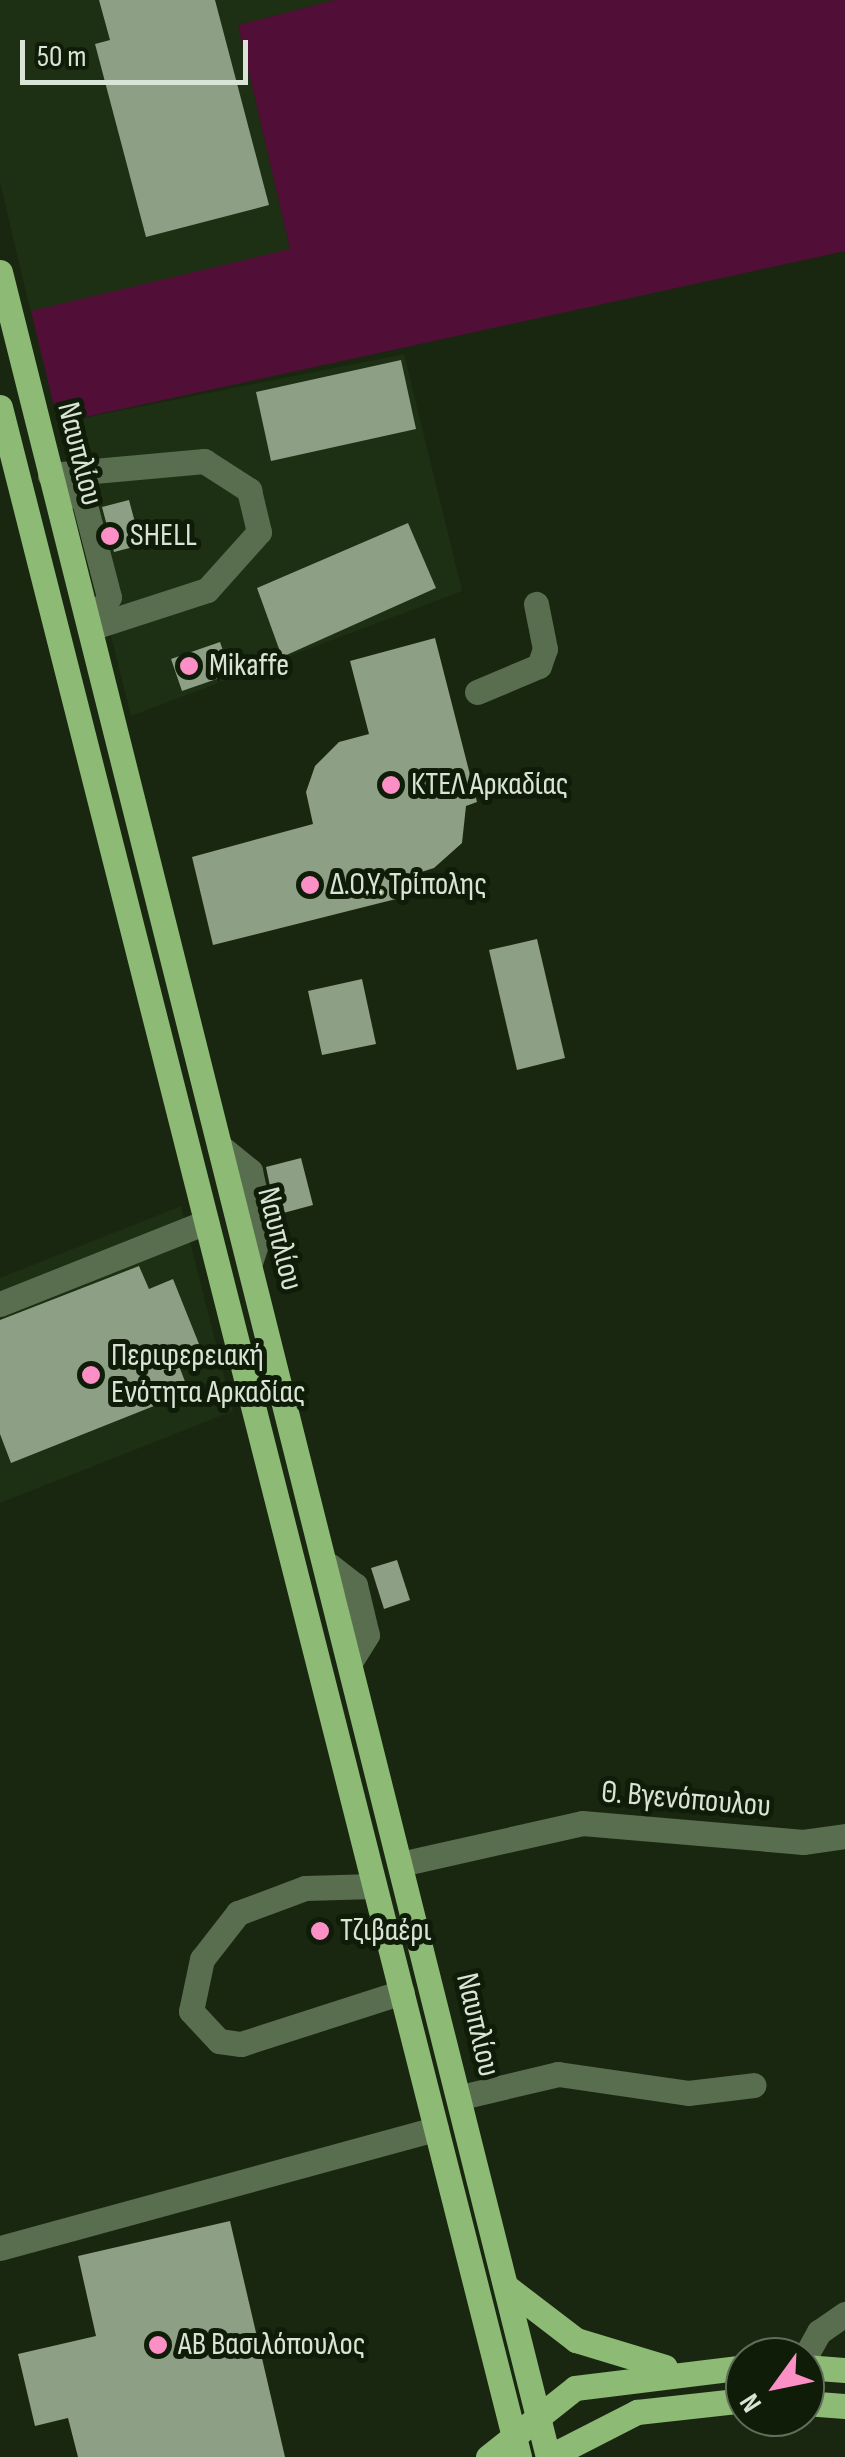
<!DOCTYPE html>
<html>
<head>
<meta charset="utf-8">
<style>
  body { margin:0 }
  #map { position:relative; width:845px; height:2457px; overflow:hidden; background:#192711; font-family:"Sofia Sans Condensed",sans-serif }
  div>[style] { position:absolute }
  .built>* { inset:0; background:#1d3013 }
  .green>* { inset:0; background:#510e36 }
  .building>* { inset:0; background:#8d9f84 }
  .minor>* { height:25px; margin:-12.5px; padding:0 12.5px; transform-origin:12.5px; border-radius:12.5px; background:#586e4e }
  .major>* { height:25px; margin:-12.5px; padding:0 12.5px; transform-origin:12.5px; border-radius:12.5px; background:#8dbb76 }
  .dots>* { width:28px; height:28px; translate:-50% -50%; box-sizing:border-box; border:5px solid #0f1d08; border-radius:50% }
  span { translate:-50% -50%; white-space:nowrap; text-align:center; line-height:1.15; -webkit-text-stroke:10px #0f1d08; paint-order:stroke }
  .street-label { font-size:32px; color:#dae4d6 }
  .poi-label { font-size:32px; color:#dae4d6 }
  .left { translate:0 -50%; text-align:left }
  .north { position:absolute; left:725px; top:2337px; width:100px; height:100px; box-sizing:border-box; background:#0f1d08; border:2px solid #606d5a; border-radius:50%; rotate:237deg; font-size:28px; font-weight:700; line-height:40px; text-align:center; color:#dae4d6 }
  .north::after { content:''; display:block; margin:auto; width:35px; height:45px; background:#fb8fc6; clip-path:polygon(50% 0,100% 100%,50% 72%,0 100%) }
  .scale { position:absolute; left:20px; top:40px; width:228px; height:45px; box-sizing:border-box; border:5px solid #dae4d6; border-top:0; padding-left:12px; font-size:30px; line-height:35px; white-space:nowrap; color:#dae4d6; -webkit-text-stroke:8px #0f1d08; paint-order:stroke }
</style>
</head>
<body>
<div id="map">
  <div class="built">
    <div style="clip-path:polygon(0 0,335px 0,238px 25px,290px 249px,31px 313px,0 182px)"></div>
    <div style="clip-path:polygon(404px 354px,462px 591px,131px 716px,58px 423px)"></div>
    <div style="clip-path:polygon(181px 1206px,233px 1411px,0 1503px,0 1278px)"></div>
  </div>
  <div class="green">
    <div style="clip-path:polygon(335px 0,845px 0,845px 251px,58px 423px,31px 311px,290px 249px,238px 25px)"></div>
  </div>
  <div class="building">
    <div style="clip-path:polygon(99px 0,215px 0,269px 205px,146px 237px,95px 44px,110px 40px)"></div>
    <div style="clip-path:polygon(401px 360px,416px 429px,271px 461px,256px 392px)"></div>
    <div style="clip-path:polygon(129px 500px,141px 545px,114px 552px,102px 507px)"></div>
    <div style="clip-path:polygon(408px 523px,436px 588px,282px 657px,257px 588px)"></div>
    <div style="clip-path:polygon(435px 638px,477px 802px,466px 806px,462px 843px,434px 868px,393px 881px,396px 899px,213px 945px,192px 857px,313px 824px,306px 792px,315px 766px,339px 742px,369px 734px,350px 661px)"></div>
    <div style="clip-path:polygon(220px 642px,231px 674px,182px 691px,171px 659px)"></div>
    <div style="clip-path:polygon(537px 939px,565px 1058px,517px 1070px,489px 950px)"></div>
    <div style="clip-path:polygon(362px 979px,376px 1044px,322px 1055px,308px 991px)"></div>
    <div style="clip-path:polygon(301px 1158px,313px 1205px,276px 1215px,266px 1167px)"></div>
    <div style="clip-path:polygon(139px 1266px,149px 1289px,173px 1279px,201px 1349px,176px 1358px,189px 1392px,11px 1463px,0 1434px,0 1320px)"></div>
    <div style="clip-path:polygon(397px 1560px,410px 1600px,384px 1609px,371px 1568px)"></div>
    <div style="clip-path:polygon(230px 2221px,285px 2457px,78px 2457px,68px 2418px,35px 2426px,18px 2354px,96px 2336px,78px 2256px)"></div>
  </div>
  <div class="minor">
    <div style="left:50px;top:475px;width:155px;rotate:-5.2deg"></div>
    <div style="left:204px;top:461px;width:54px;rotate:32.8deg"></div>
    <div style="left:249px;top:490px;width:43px;rotate:76.6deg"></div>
    <div style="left:259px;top:532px;width:78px;rotate:131.9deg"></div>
    <div style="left:207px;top:590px;width:123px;rotate:162deg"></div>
    <div style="left:50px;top:475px;width:43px;rotate:37.4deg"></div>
    <div style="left:84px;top:501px;width:99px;rotate:75.4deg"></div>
    <div style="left:109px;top:597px;width:36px;rotate:122deg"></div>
    <div style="left:477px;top:692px;width:67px;rotate:-22.8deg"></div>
    <div style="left:539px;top:666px;width:18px;rotate:-71deg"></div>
    <div style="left:545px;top:649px;width:46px;rotate:-101.3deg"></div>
    <div style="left:223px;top:1149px;width:35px;rotate:39deg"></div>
    <div style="left:250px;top:1171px;width:56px;rotate:77.7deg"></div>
    <div style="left:262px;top:1226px;width:36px;rotate:108deg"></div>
    <div style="left:0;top:1304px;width:222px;rotate:-21.7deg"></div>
    <div style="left:329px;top:1565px;width:33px;rotate:38deg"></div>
    <div style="left:355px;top:1585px;width:51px;rotate:76.5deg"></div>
    <div style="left:367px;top:1635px;width:28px;rotate:122deg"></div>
    <div style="left:405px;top:1863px;width:181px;rotate:-12.7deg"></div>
    <div style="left:582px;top:1823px;width:222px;rotate:4.9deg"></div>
    <div style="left:803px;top:1842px;width:42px;rotate:-8.1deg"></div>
    <div style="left:374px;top:1886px;width:69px;rotate:178.3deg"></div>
    <div style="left:305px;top:1888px;width:72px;rotate:159.5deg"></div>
    <div style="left:238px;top:1913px;width:58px;rotate:128deg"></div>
    <div style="left:202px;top:1959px;width:53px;rotate:101.9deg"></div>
    <div style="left:191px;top:2011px;width:41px;rotate:47deg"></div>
    <div style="left:219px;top:2041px;width:22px;rotate:8deg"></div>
    <div style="left:241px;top:2044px;width:169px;rotate:-17.9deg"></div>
    <div style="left:461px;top:2097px;width:100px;rotate:-13.3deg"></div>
    <div style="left:558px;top:2074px;width:131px;rotate:8.3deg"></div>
    <div style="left:688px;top:2093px;width:66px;rotate:-6.9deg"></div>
    <div style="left:0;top:2248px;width:452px;rotate:-15.3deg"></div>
    <div style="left:805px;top:2357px;width:29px;rotate:-61deg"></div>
    <div style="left:819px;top:2332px;width:32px;rotate:-35deg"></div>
  </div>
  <div class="major">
    <div style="left:0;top:272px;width:2253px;rotate:75.92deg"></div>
    <div style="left:0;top:407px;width:2115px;rotate:75.79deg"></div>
    <div style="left:508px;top:2288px;width:86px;rotate:37.4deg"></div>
    <div style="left:576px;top:2340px;width:93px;rotate:16.9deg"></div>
    <div style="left:805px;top:2367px;width:40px;rotate:4.3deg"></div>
    <div style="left:805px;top:2403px;width:40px;rotate:4.3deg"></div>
    <div style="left:488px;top:2457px;width:111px;rotate:-38.4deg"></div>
    <div style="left:575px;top:2388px;width:171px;rotate:-7deg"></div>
    <div style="left:549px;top:2457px;width:99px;rotate:-27.1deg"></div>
    <div style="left:637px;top:2412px;width:109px;rotate:-6.3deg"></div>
  </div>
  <div class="dots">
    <div style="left:110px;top:536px;background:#fb8fc6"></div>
    <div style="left:189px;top:666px;background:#fb8fc6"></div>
    <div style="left:391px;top:785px;background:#fb8fc6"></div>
    <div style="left:310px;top:885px;background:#fb8fc6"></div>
    <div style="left:91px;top:1375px;background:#fb8fc6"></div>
    <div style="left:320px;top:1931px;background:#fb8fc6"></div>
    <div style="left:158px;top:2345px;background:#fb8fc6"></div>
  </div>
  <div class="street-label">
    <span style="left:79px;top:454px;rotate:76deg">Ναυπλίου</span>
    <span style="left:279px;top:1239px;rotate:76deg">Ναυπλίου</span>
    <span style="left:686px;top:1800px;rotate:5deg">Θ. Βγενόπουλου</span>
    <span style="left:477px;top:2025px;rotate:77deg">Ναυπλίου</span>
  </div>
  <div class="poi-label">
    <span class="left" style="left:130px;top:536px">SHELL</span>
    <span class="left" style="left:209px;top:666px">Mikaffe</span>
    <span class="left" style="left:411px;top:785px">ΚΤΕΛ Αρκαδίας</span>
    <span class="left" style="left:330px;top:885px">Δ.Ο.Υ. Τρίπολης</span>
    <span class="left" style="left:111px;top:1375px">Περιφερειακή<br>Ενότητα Αρκαδίας</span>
    <span class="left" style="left:340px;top:1931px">Τζιβαέρι</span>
    <span class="left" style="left:178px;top:2345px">ΑΒ Βασιλόπουλος</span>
  </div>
  <div class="north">N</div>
  <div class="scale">50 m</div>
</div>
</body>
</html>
